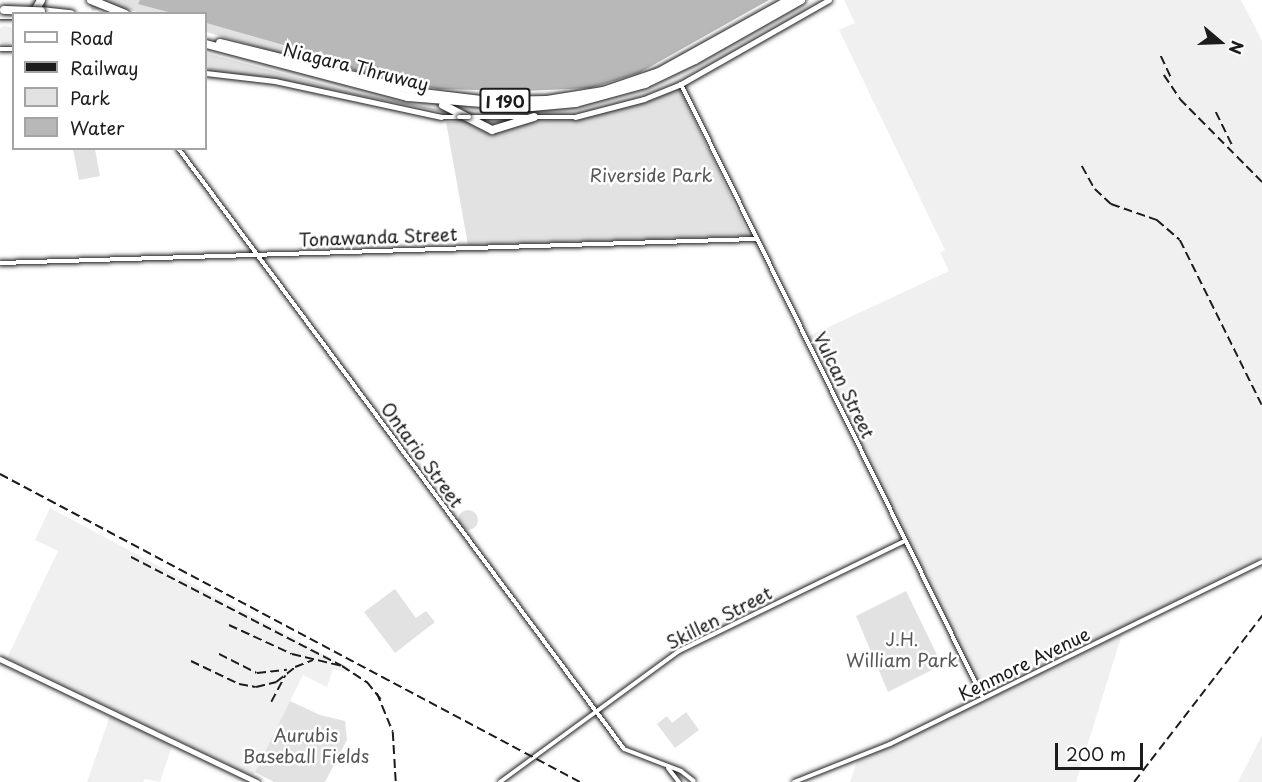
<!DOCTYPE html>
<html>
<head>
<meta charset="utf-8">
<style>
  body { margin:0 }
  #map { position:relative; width:1262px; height:782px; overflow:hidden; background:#fff; font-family:"Playpen Sans",sans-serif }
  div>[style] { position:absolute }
  .built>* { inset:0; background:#f0f0f0 }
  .round { border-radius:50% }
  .green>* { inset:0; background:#e2e2e2 }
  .water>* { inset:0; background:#b8b8b8 }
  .roads { filter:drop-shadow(0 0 2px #1c1c1c) drop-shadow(0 0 2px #1c1c1c) }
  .tertiary>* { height:4px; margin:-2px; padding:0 2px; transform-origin:2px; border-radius:2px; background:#fff }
  .secondary>* { height:4.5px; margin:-2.25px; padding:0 2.25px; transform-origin:2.25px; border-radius:2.25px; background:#fff }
  .motorway>* { height:8px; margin:-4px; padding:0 4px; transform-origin:4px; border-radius:4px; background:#fff }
  .rail>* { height:1.5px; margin-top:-0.75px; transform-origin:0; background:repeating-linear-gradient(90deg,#1c1c1c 0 9px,transparent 0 13.5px) }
  .bridges { filter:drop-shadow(0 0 2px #1c1c1c) drop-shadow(0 0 2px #1c1c1c) }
  .secondary-bridge>* { height:4.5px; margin:-2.25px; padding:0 2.25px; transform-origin:2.25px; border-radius:2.25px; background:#fff }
  .motorway-bridge>* { height:8px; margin:-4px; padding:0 4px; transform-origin:4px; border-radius:4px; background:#fff }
  span { translate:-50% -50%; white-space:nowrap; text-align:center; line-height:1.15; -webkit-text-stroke:5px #fff; paint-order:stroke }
  .shield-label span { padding:2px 4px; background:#fff; border:2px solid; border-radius:4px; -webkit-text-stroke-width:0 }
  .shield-label { font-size:16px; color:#1c1c1c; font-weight:700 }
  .street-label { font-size:18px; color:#1c1c1c }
  .park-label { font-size:18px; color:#575757 }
  .legend { position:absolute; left:12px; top:12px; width:195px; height:138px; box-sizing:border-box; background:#fff; border:2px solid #a4a4a4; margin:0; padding:8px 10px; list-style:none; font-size:18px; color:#1c1c1c }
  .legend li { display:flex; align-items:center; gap:12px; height:30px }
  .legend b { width:30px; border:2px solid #a4a4a4 }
  .north { position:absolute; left:1190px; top:12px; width:60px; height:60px; -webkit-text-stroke:4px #fff; paint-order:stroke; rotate:109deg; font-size:16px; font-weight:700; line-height:24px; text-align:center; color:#1c1c1c }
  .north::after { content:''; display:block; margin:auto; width:21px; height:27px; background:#1c1c1c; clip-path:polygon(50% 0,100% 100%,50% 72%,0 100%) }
  .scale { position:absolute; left:1055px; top:743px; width:88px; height:27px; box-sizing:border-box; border:3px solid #1c1c1c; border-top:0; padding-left:8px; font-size:18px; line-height:21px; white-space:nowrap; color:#1c1c1c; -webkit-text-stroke:4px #fff; paint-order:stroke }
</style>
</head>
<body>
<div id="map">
  <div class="built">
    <div style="clip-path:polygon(844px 0,1241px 0,1262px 41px,1262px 557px,983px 698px,805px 338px,949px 271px,940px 253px,945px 250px,839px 30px,855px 23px)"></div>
    <div class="round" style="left:-3px;top:26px;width:18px;height:18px"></div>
    <div style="clip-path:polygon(50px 508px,348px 667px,345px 672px,333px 669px,327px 687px,303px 675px,253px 776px,7px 658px,58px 551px,35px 540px)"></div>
    <div style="clip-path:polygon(1122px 634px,1076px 782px,850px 782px,857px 761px)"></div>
    <div style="clip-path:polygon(110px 716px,172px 746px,160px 782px,145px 779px,143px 782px,87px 782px)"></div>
    <div style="clip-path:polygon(1262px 735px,1262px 782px,1238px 782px)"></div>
  </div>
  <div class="green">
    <div style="clip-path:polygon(89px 0,140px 0,172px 13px,141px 13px,114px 6px,92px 11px)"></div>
    <div style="clip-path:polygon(206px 23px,315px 54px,321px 52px,329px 61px,351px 70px,350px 73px,206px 32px)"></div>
    <div style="clip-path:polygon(206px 53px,354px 92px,448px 111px,453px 114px,276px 79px,206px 71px)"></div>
    <div style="clip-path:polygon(680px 89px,749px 236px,468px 245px,446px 122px,575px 120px,639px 104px)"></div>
    <div style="clip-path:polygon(73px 149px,95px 149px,100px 176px,79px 180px)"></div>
    <div class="round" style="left:458px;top:510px;width:20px;height:20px"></div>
    <div style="clip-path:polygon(395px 589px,416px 618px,426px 611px,435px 622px,395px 653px,364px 612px)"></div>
    <div style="clip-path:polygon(906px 591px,942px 665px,888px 692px,856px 616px)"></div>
    <div style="clip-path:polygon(290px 701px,320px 715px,345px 721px,347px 740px,325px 782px,274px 782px,255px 772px)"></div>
    <div style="clip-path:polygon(686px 712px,699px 730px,675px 748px,657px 724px,667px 716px,672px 723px)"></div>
  </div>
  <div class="water">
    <div style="clip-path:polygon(140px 0,769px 0,639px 73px,591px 88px,524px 91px,438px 89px,368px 75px,329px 61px,321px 51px,315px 54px,206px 23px,206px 14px,172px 13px,138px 4px)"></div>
  </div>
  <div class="roads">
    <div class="tertiary">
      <div style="left:681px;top:84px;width:684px;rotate:63.81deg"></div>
      <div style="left:178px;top:148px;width:748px;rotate:53.42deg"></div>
      <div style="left:624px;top:749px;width:61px;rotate:21.1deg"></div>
      <div style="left:681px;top:771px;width:16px;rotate:38deg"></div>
      <div style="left:0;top:263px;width:757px;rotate:-1.82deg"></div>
      <div style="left:668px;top:768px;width:18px;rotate:52deg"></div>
      <div style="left:500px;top:782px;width:222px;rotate:-36.2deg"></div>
      <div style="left:679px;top:651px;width:251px;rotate:-26deg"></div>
      <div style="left:794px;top:782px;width:103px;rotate:-21.6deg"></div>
      <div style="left:890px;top:744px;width:414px;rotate:-26.1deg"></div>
    </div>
    <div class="secondary">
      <div style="left:0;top:49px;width:14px"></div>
      <div style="left:206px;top:73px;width:69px;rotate:6.6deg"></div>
      <div style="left:275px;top:81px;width:170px;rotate:12.2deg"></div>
      <div style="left:441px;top:117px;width:18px"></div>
      <div style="left:472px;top:117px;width:103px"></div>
      <div style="left:575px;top:117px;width:71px;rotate:-14.6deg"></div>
      <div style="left:644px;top:99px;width:40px;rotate:-22deg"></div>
      <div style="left:681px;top:84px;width:170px;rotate:-29.6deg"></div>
      <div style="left:0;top:659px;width:285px;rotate:25.6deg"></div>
    </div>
    <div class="motorway">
      <div style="left:91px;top:0;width:37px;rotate:22deg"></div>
      <div style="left:41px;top:11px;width:30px;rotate:6deg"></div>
      <div style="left:33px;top:14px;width:16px;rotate:-60deg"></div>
      <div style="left:0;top:15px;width:14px"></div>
      <div style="left:220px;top:43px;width:209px;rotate:13.8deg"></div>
      <div style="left:423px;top:93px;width:67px;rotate:6.8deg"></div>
      <div style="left:490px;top:101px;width:57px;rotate:-1deg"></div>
      <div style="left:547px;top:100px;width:57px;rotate:-9.1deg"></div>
      <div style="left:603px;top:91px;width:59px;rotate:-18.7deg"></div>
      <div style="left:659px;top:72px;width:149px;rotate:-29deg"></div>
      <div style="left:206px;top:44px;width:209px;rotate:14.7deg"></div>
      <div style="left:408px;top:97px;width:124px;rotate:4.6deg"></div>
      <div style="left:532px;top:107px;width:44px;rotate:-5.2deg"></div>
      <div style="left:576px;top:103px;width:72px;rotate:-15.4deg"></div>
      <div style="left:645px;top:84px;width:55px;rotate:-25.6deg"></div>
      <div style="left:695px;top:60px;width:122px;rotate:-29.5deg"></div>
      <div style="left:443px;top:105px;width:55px;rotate:27deg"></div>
      <div style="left:492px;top:130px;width:44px;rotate:-17.2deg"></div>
    </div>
  </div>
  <div class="rail">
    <div style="left:1161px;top:56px;width:26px;rotate:65deg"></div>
    <div style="left:1164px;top:75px;width:29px;rotate:56deg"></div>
    <div style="left:1180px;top:99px;width:117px;rotate:45.3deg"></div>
    <div style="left:1216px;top:112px;width:37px;rotate:64deg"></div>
    <div style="left:1082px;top:166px;width:26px;rotate:61deg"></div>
    <div style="left:1095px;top:189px;width:22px;rotate:43deg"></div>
    <div style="left:1111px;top:204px;width:49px;rotate:19.2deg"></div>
    <div style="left:1157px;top:220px;width:30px;rotate:41deg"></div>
    <div style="left:1180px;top:240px;width:184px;rotate:63.6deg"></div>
    <div style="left:0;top:474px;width:657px;rotate:27.97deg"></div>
    <div style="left:131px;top:557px;width:237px;rotate:27.3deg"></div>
    <div style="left:229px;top:625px;width:69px;rotate:24.7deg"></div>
    <div style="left:292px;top:654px;width:51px;rotate:13.5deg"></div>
    <div style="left:342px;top:666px;width:30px;rotate:33deg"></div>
    <div style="left:367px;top:682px;width:22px;rotate:51deg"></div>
    <div style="left:219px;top:654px;width:42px;rotate:26.6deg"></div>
    <div style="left:257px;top:673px;width:30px;rotate:-6deg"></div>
    <div style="left:191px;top:661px;width:53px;rotate:25.6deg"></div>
    <div style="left:239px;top:684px;width:17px;rotate:10deg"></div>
    <div style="left:256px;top:687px;width:21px;rotate:-14deg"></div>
    <div style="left:276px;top:682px;width:24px;rotate:-38deg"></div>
    <div style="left:295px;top:667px;width:19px;rotate:-21deg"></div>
    <div style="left:377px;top:693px;width:42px;rotate:67.7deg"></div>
    <div style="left:393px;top:732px;width:50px;rotate:86.6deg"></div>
    <div style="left:271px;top:702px;width:30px;rotate:-62deg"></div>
    <div style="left:1134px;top:782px;width:210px;rotate:-52.4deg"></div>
  </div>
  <div class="bridges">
    <div class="secondary-bridge">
      <div style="left:459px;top:117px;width:10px"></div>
    </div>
    <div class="motorway-bridge">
      <div style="left:4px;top:10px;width:37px;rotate:2deg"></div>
    </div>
  </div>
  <div class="shield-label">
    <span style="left:505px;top:101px">I 190</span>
  </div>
  <div class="street-label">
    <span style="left:356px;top:67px;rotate:14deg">Niagara Thruway</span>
    <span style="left:378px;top:237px;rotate:-2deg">Tonawanda Street</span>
    <span style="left:844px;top:385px;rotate:64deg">Vulcan Street</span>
    <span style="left:422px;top:455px;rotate:54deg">Ontario Street</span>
    <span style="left:719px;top:618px;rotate:-27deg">Skillen Street</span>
    <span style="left:1024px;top:664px;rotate:-26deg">Kenmore Avenue</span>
  </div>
  <div class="park-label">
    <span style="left:651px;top:175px">Riverside Park</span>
    <span style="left:902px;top:650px">J.H.<br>William Park</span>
    <span style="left:306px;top:746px">Aurubis<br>Baseball Fields</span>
  </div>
  <ul class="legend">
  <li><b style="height:8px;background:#fff"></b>Road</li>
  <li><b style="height:8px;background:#1c1c1c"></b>Railway</li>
  <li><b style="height:16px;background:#e2e2e2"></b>Park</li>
  <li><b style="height:16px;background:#b8b8b8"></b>Water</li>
  </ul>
  <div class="north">N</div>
  <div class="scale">200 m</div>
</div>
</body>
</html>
